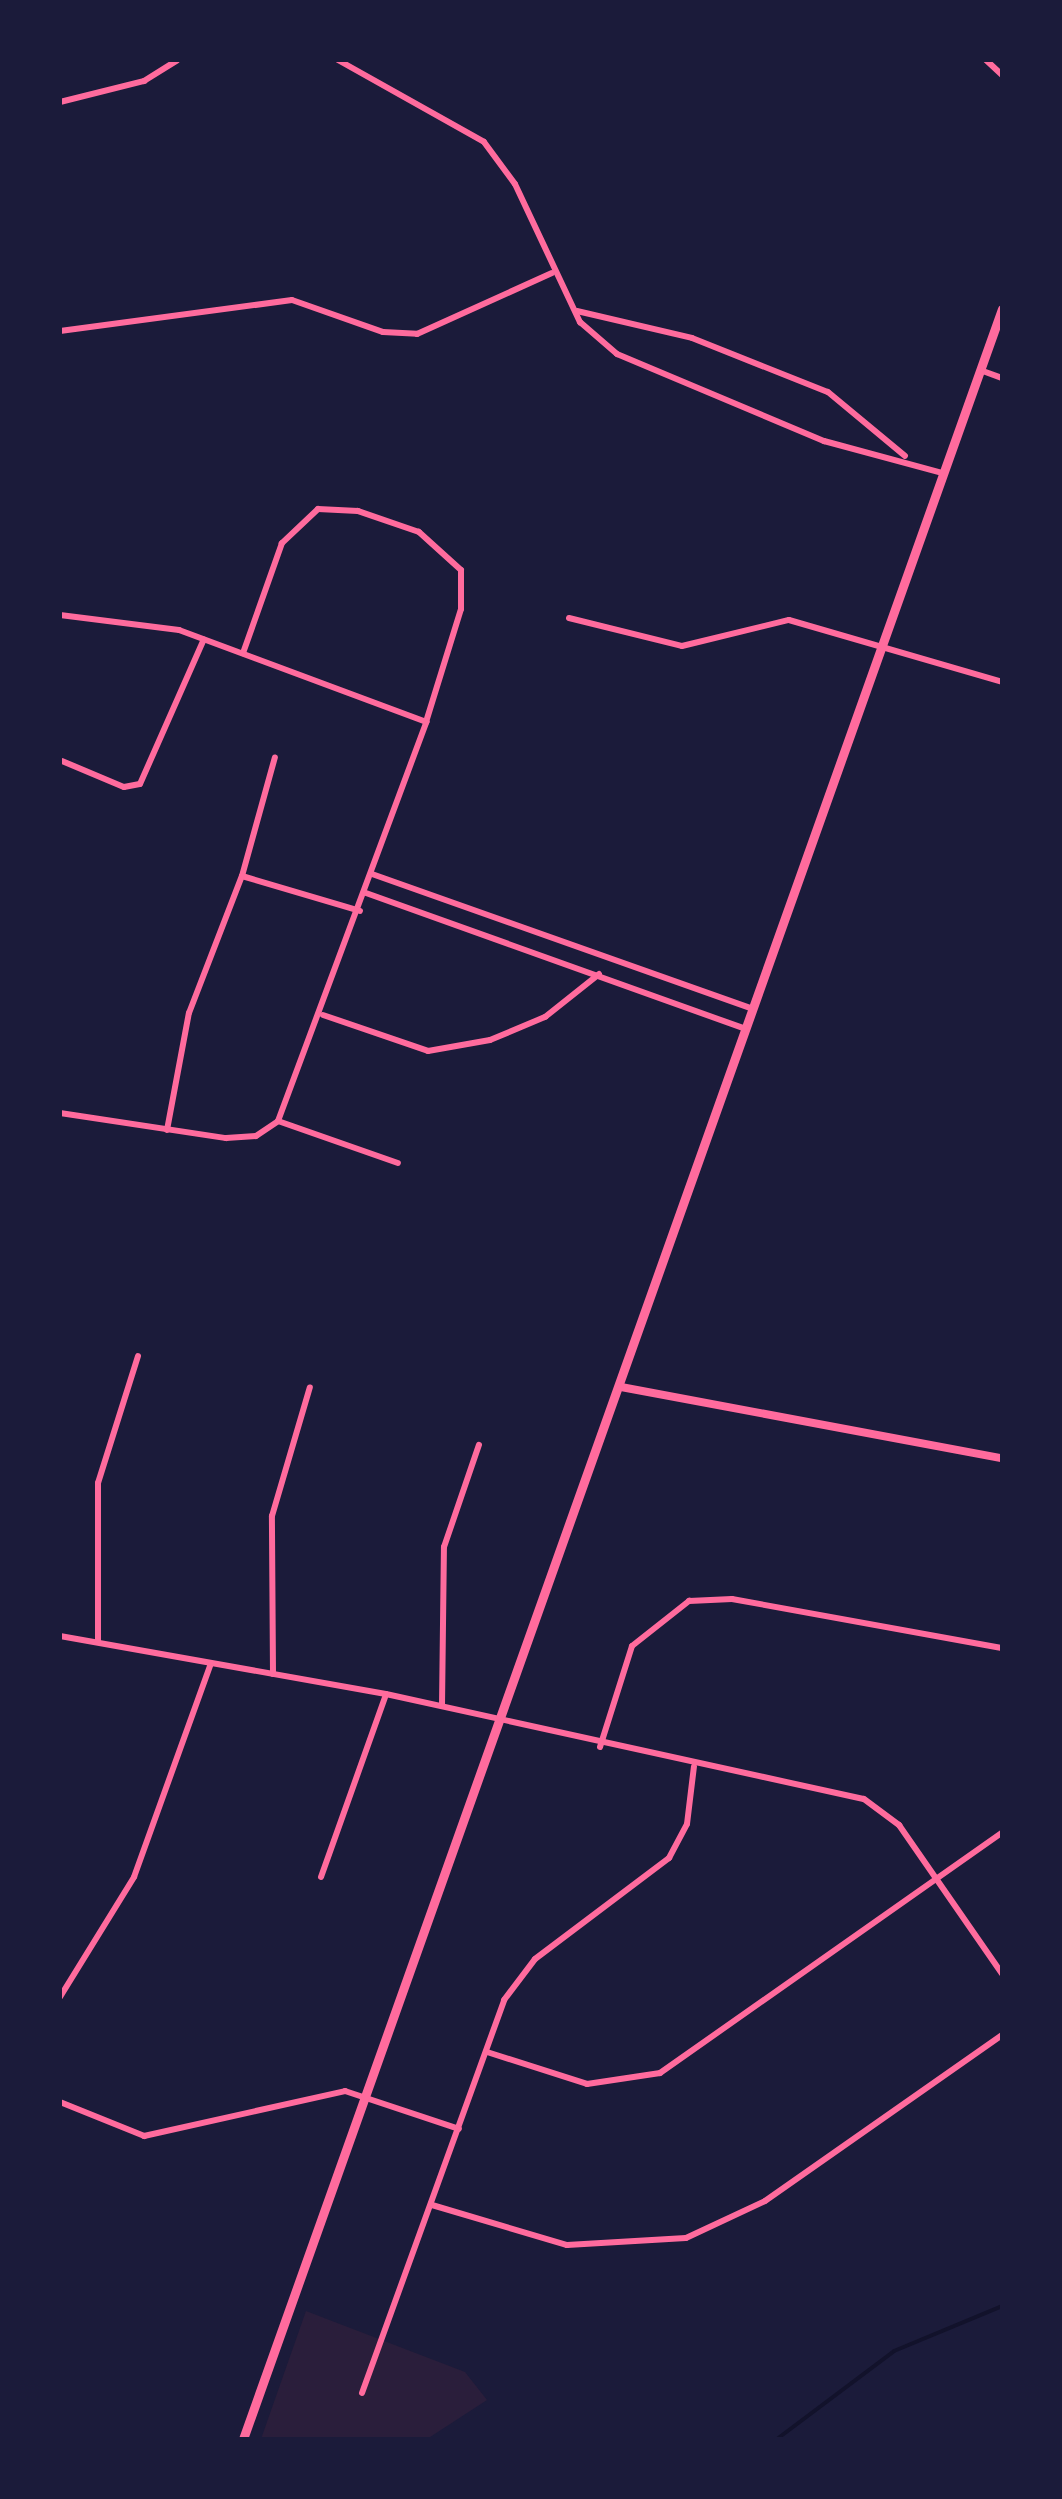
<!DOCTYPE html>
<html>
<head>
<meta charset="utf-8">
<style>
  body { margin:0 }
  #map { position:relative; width:1062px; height:2499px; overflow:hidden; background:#1b1b3a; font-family:Montserrat,sans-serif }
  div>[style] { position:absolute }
  .green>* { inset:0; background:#2a1e3b }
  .stream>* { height:4px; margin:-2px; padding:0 2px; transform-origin:2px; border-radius:2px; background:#12122b }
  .minor>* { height:6px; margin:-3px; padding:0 3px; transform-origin:3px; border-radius:3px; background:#ff6b9d }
  .tertiary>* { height:8px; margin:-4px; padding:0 4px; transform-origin:4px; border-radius:4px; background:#ff6b9d }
  .secondary>* { height:9px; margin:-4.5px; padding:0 4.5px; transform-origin:4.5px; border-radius:4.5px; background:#ff6b9d }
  span { translate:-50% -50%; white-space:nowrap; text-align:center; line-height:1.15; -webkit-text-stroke:8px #1b1b3a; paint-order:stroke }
  .frame { position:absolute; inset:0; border:62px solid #1b1b3a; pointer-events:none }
</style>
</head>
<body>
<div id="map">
  <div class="green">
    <div style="clip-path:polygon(306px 2311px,465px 2372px,487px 2400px,427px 2439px,261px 2439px)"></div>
  </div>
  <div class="stream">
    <div style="left:777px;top:2439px;width:146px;rotate:-36.9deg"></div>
    <div style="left:894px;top:2351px;width:117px;rotate:-22.6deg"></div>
  </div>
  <div class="minor">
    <div style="left:338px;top:60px;width:167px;rotate:29.3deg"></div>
    <div style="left:484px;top:142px;width:52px;rotate:53.6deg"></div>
    <div style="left:515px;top:184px;width:153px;rotate:64.8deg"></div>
    <div style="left:580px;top:322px;width:49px;rotate:40.9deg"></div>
    <div style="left:617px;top:354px;width:225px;rotate:22.8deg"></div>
    <div style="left:824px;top:441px;width:123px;rotate:15.1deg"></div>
    <div style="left:986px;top:60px;width:22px;rotate:43deg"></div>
    <div style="left:60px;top:102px;width:87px;rotate:-14deg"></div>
    <div style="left:144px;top:81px;width:39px;rotate:-32deg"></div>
    <div style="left:577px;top:311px;width:118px;rotate:13.2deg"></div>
    <div style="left:692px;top:338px;width:146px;rotate:21.7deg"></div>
    <div style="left:828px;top:392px;width:100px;rotate:39.7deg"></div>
    <div style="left:60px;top:331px;width:234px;rotate:-7.6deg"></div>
    <div style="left:292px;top:300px;width:96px;rotate:19.4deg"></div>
    <div style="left:383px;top:332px;width:34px;rotate:3deg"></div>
    <div style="left:417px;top:334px;width:148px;rotate:-24.3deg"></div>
    <div style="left:980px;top:370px;width:23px;rotate:20deg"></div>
    <div style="left:60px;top:615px;width:120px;rotate:7.2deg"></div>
    <div style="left:179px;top:630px;width:264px;rotate:20.4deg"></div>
    <div style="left:569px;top:618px;width:116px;rotate:13.9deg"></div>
    <div style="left:682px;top:646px;width:110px;rotate:-13.7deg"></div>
    <div style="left:789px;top:620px;width:222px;rotate:16.2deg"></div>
    <div style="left:62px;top:761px;width:67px;rotate:22.8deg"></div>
    <div style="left:124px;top:787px;width:16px;rotate:-11deg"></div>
    <div style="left:140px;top:784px;width:158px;rotate:-66.2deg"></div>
    <div style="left:372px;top:874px;width:404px;rotate:19.5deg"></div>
    <div style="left:242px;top:876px;width:123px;rotate:16.5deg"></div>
    <div style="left:366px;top:893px;width:404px;rotate:19.7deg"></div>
    <div style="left:323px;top:1015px;width:111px;rotate:18.9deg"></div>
    <div style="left:428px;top:1051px;width:63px;rotate:-10.1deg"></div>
    <div style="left:490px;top:1040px;width:60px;rotate:-22.7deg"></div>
    <div style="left:545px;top:1017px;width:69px;rotate:-38.5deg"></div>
    <div style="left:60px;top:1113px;width:168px;rotate:8.6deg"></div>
    <div style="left:226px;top:1138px;width:30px;rotate:-4deg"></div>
    <div style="left:256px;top:1136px;width:27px;rotate:-34deg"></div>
    <div style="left:278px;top:1121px;width:426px;rotate:-69.6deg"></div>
    <div style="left:426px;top:722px;width:118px;rotate:-72.8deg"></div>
    <div style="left:461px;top:609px;width:39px;rotate:-90deg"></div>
    <div style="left:461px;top:570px;width:57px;rotate:-137.9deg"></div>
    <div style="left:419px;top:532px;width:65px;rotate:-161deg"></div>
    <div style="left:358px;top:511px;width:40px;rotate:-177.1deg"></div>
    <div style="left:318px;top:509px;width:50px;rotate:136.6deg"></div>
    <div style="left:282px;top:543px;width:117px;rotate:109.5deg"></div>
    <div style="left:278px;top:1121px;width:127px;rotate:19.3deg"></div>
    <div style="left:167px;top:1130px;width:119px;rotate:-79.4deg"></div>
    <div style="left:189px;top:1013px;width:147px;rotate:-68.9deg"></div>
    <div style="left:242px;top:876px;width:123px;rotate:-74.5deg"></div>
    <div style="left:60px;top:1636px;width:331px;rotate:10.1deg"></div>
    <div style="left:386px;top:1694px;width:489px;rotate:12.4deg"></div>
    <div style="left:864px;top:1799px;width:44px;rotate:36.6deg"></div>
    <div style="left:899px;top:1825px;width:181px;rotate:55.3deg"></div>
    <div style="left:98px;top:1642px;width:159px;rotate:-90deg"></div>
    <div style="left:98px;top:1483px;width:133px;rotate:-72.5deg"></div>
    <div style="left:273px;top:1674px;width:158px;rotate:-90.4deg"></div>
    <div style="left:272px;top:1516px;width:134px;rotate:-73.6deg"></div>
    <div style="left:442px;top:1706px;width:159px;rotate:-89.3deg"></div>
    <div style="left:444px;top:1547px;width:108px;rotate:-71.1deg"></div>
    <div style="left:600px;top:1747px;width:106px;rotate:-72.4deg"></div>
    <div style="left:632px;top:1646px;width:73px;rotate:-38.3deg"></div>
    <div style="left:689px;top:1601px;width:43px;rotate:-2.7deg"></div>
    <div style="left:732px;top:1599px;width:274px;rotate:10.3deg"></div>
    <div style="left:321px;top:1877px;width:194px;rotate:-70.4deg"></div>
    <div style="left:60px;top:1997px;width:141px;rotate:-58.3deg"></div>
    <div style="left:134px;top:1877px;width:227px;rotate:-70.2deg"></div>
    <div style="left:487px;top:2052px;width:105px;rotate:17.7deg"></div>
    <div style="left:587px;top:2084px;width:74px;rotate:-8.6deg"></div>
    <div style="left:660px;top:2073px;width:418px;rotate:-35.1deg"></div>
    <div style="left:60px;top:2102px;width:91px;rotate:22deg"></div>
    <div style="left:144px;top:2136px;width:206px;rotate:-12.6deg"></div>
    <div style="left:345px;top:2091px;width:120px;rotate:18.4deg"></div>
    <div style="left:432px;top:2205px;width:141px;rotate:16.5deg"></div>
    <div style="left:567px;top:2245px;width:119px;rotate:-3.4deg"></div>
    <div style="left:686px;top:2238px;width:87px;rotate:-25.1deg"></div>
    <div style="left:765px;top:2201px;width:289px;rotate:-35deg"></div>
    <div style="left:362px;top:2393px;width:418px;rotate:-70.1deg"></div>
    <div style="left:504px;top:2000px;width:51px;rotate:-52.9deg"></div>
    <div style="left:535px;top:1959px;width:168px;rotate:-37deg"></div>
    <div style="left:669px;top:1858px;width:38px;rotate:-62deg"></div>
    <div style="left:687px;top:1824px;width:58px;rotate:-83.1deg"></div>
  </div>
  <div class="tertiary">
    <div style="left:621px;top:1387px;width:388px;rotate:10.6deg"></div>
  </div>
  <div class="secondary">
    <div style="left:243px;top:2439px;width:2261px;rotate:-70.39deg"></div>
  </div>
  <div class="frame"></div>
</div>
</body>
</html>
